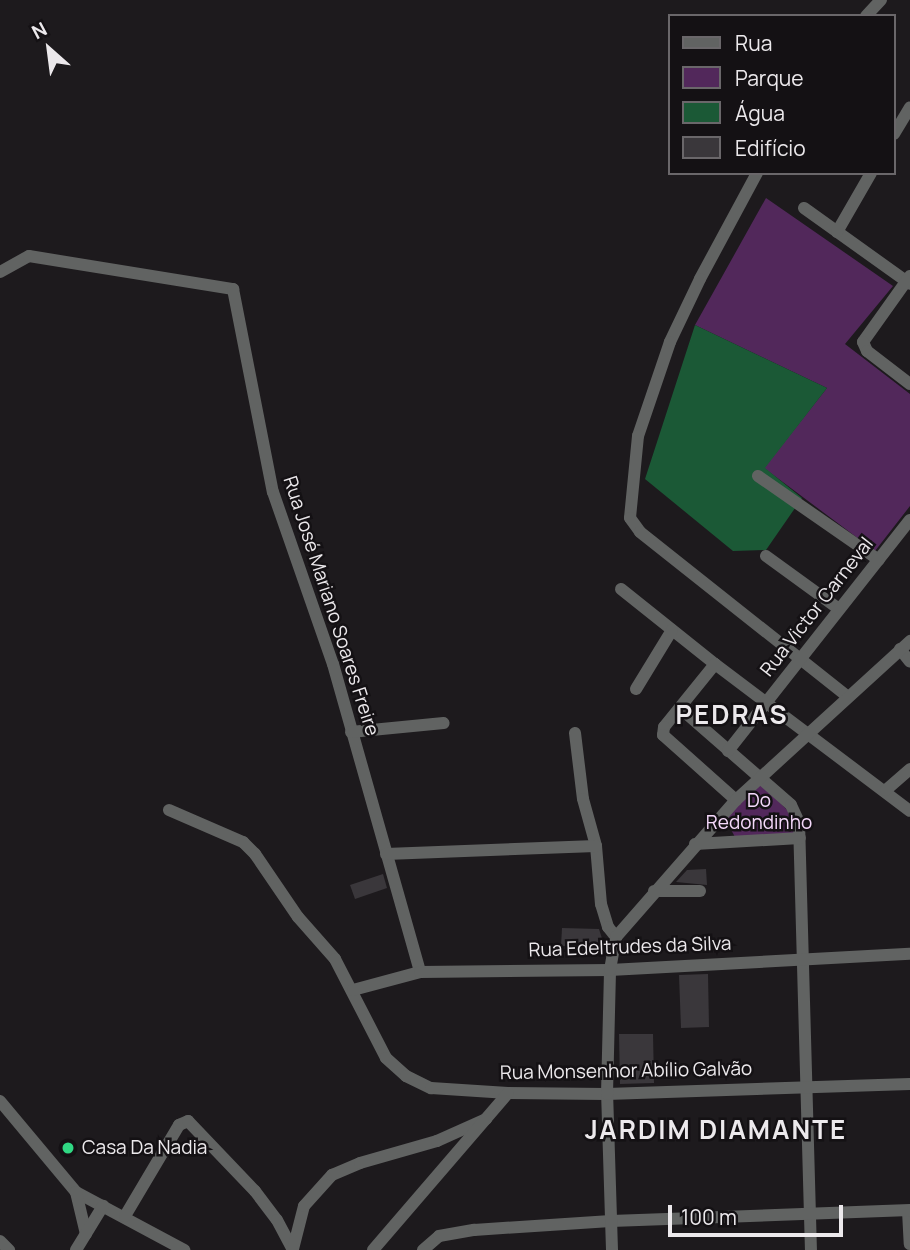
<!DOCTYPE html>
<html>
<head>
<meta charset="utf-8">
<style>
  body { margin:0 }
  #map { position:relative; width:910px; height:1250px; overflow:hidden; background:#1d1a1d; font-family:Manrope,sans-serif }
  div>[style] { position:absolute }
  .green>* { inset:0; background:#52285b }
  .water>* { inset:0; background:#1b5936 }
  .building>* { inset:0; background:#3a373b }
  .minor>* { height:12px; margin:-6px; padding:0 6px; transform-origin:6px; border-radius:6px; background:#616362 }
  .dots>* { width:19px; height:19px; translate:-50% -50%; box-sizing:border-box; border:4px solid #141114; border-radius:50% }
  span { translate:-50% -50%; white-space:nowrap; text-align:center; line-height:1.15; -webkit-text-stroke:5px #141114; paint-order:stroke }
  .street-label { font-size:19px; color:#ece9ec }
  .park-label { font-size:19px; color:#f5d9fb }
  .poi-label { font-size:19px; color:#ece9ec }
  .left { translate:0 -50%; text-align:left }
  .district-label { font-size:26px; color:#ece9ec; font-weight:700; letter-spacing:2px }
  .legend { position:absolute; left:668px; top:14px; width:228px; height:161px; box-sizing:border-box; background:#141114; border:2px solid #6a676a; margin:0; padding:9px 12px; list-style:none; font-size:21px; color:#ece9ec }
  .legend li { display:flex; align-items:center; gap:14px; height:35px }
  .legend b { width:35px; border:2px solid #6a676a }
  .north { position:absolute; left:14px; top:14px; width:70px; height:70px; -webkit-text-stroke:5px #141114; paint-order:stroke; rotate:332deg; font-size:19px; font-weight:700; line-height:28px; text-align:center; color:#ece9ec }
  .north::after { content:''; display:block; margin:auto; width:24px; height:32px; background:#ece9ec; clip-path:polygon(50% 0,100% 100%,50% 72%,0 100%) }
  .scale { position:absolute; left:668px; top:1205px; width:175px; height:32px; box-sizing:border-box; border:4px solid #ece9ec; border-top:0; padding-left:9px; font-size:21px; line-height:24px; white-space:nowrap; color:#ece9ec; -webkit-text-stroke:5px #141114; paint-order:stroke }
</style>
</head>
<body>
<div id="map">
  <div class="green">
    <div style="clip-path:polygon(766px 198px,893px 286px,845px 344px,910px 394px,910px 506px,875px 551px,764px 468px,827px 388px,695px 325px)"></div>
    <div style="clip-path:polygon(759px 781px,791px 814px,795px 835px,735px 837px,724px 817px)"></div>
  </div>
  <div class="water">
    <div style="clip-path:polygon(695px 325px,827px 388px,765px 468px,802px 498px,766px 550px,733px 551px,645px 479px)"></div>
  </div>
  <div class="building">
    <div style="clip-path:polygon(706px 869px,707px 885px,676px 882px,687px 870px)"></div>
    <div style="clip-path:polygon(383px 874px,387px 888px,355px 899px,350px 885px)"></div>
    <div style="clip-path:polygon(562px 928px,599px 929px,604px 945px,561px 946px)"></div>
    <div style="clip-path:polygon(708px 974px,709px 1027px,681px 1028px,679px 975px)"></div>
    <div style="clip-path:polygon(619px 1034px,653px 1034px,654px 1083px,620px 1084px)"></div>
  </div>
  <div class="minor">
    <div style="left:866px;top:16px;width:22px;rotate:-47deg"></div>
    <div style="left:894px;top:134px;width:31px;rotate:-59deg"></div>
    <div style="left:757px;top:173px;width:120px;rotate:118.3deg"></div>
    <div style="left:700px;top:279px;width:70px;rotate:115.5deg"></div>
    <div style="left:670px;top:342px;width:99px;rotate:108.8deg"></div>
    <div style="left:638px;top:436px;width:82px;rotate:95.6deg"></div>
    <div style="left:630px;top:518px;width:17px;rotate:54deg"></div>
    <div style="left:640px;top:532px;width:265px;rotate:38.4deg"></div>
    <div style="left:804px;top:208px;width:130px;rotate:35.6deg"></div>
    <div style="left:837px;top:232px;width:68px;rotate:-60deg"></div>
    <div style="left:0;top:272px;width:33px;rotate:-29deg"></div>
    <div style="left:29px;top:256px;width:207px;rotate:9.2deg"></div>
    <div style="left:233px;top:289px;width:207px;rotate:78.9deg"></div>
    <div style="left:273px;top:492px;width:182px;rotate:70.8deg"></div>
    <div style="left:333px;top:664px;width:320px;rotate:74.2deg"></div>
    <div style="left:910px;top:276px;width:81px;rotate:125.5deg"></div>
    <div style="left:863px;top:342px;width:10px;rotate:66deg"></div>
    <div style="left:867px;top:351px;width:54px;rotate:37.5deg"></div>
    <div style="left:758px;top:476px;width:147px;rotate:34.8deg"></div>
    <div style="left:766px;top:556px;width:90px;rotate:36deg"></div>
    <div style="left:621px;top:589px;width:120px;rotate:38.6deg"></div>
    <div style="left:715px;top:664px;width:244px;rotate:37deg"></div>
    <div style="left:900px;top:649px;width:16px;rotate:52deg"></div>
    <div style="left:715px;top:664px;width:81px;rotate:129deg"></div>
    <div style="left:664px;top:727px;width:8px;rotate:97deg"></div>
    <div style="left:663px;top:735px;width:98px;rotate:41.7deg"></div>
    <div style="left:636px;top:689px;width:69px;rotate:-58.6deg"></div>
    <div style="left:680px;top:708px;width:147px;rotate:41.1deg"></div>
    <div style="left:791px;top:805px;width:19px;rotate:65deg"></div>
    <div style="left:799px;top:822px;width:428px;rotate:88.4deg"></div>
    <div style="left:351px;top:732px;width:93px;rotate:-5.5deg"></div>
    <div style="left:575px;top:733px;width:66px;rotate:83.1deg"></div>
    <div style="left:583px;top:799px;width:49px;rotate:74.5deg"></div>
    <div style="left:596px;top:846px;width:58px;rotate:85.1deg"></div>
    <div style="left:601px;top:904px;width:24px;rotate:73deg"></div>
    <div style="left:608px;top:927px;width:13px;rotate:51deg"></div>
    <div style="left:728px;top:751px;width:294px;rotate:-51.8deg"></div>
    <div style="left:886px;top:790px;width:32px;rotate:-41deg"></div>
    <div style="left:169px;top:810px;width:81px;rotate:23.4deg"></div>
    <div style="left:243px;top:842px;width:17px;rotate:45deg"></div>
    <div style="left:255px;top:854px;width:76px;rotate:55.7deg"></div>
    <div style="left:298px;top:917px;width:56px;rotate:48.6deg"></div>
    <div style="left:335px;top:959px;width:111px;rotate:62.7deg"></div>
    <div style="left:386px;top:1058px;width:27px;rotate:42deg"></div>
    <div style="left:406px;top:1076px;width:28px;rotate:26deg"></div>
    <div style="left:431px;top:1088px;width:77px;rotate:3.7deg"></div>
    <div style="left:508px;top:1093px;width:99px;rotate:0.6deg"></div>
    <div style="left:607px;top:1094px;width:303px;rotate:-1.9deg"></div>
    <div style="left:695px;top:844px;width:105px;rotate:-3.3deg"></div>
    <div style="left:386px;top:854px;width:210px;rotate:-2.2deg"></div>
    <div style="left:654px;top:891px;width:46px"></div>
    <div style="left:353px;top:990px;width:69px;rotate:-15deg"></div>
    <div style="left:420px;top:972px;width:190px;rotate:-0.6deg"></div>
    <div style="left:610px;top:970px;width:300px;rotate:-3.1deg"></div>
    <div style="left:0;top:1101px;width:119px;rotate:50.1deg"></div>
    <div style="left:76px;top:1192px;width:123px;rotate:28.2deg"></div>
    <div style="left:76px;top:1192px;width:43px;rotate:76.6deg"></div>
    <div style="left:908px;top:1211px;width:33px;rotate:87deg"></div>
    <div style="left:125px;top:1216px;width:106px;rotate:-59.3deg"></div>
    <div style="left:179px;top:1125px;width:10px;rotate:-24deg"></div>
    <div style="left:188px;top:1121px;width:97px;rotate:46.3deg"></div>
    <div style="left:255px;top:1191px;width:36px;rotate:53deg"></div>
    <div style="left:277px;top:1220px;width:34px;rotate:62deg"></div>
    <div style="left:0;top:1241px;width:13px;rotate:45deg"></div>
    <div style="left:293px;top:1249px;width:44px;rotate:-75.7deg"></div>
    <div style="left:304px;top:1206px;width:42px;rotate:-47.9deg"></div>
    <div style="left:332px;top:1175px;width:30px;rotate:-23deg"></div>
    <div style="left:360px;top:1163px;width:80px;rotate:-15.9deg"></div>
    <div style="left:437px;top:1141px;width:54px;rotate:-24.2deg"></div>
    <div style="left:76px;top:1250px;width:52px;rotate:-58.5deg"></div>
    <div style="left:373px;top:1250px;width:207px;rotate:-49.3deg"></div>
    <div style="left:423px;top:1250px;width:21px;rotate:-41deg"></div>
    <div style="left:439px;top:1236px;width:36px;rotate:-10deg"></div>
    <div style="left:474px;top:1230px;width:137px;rotate:-3.8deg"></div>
    <div style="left:611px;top:1221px;width:299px;rotate:-2.1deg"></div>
    <div style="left:612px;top:1250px;width:156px;rotate:-91.8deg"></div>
    <div style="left:607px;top:1094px;width:124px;rotate:-88.6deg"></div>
    <div style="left:610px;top:970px;width:34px;rotate:-80deg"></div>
    <div style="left:616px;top:937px;width:182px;rotate:-48.8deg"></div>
    <div style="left:736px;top:800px;width:236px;rotate:-42.4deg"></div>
  </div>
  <div class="dots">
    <div style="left:68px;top:1148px;background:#30d883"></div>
  </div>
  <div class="street-label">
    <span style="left:331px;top:606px;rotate:72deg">Rua José Mariano Soares Freire</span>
    <span style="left:817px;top:607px;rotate:-52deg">Rua Victor Carneval</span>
    <span style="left:630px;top:947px;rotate:-2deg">Rua Edeltrudes da Silva</span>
    <span style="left:626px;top:1071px;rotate:-1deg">Rua Monsenhor Abílio Galvão</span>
  </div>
  <div class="park-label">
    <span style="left:759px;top:812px">Do<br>Redondinho</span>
  </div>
  <div class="poi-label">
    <span class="left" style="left:82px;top:1148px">Casa Da Nadia</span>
  </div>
  <div class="district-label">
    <span style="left:732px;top:715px">PEDRAS</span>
    <span style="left:716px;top:1130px">JARDIM DIAMANTE</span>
  </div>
  <ul class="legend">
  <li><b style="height:9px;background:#616362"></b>Rua</li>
  <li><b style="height:19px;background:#52285b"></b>Parque</li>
  <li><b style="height:19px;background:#1b5936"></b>Água</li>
  <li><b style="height:19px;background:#3a373b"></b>Edifício</li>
  </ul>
  <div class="north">N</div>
  <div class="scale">100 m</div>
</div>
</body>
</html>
